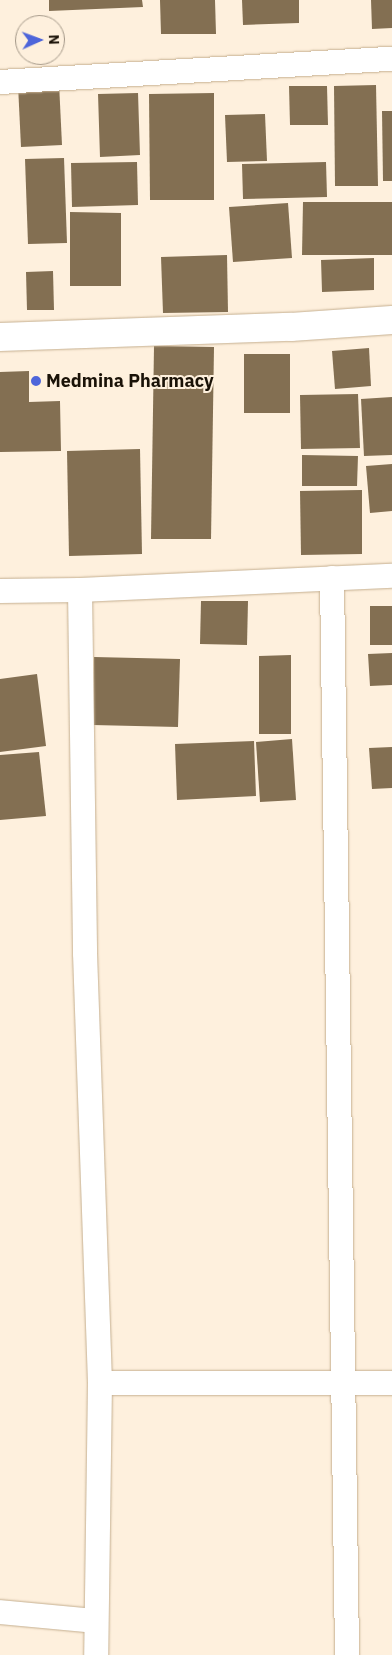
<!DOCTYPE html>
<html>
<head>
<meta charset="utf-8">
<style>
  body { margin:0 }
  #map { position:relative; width:392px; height:1655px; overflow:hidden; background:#fef0dd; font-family:"IBM Plex Sans",sans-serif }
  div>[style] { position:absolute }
  .building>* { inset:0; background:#836f52 }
  .roads { filter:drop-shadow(0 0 1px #c5af90) drop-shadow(0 0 1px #c5af90) }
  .street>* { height:24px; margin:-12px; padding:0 12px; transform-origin:12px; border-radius:12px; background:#fff }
  .secondary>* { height:28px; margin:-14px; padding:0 14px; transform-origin:14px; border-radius:14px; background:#fff }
  .dots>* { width:14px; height:14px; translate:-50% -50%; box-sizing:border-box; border:2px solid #fef0dd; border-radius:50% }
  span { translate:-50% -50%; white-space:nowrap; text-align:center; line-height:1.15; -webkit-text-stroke:4px #fef0dd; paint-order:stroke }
  .poi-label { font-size:18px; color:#1a1207; font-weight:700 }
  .left { translate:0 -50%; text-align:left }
  .north { position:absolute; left:15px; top:15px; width:50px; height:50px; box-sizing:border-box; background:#fef0dd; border:1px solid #a39787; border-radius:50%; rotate:88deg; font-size:14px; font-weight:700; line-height:20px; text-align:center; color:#1a1207 }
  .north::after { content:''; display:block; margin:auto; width:18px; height:22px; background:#4e65da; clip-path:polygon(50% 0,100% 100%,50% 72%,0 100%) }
</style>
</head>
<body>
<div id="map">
  <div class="building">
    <div style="clip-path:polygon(49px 0,142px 0,143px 7px,49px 11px)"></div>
    <div style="clip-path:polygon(160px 0,215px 0,216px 34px,161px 34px)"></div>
    <div style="clip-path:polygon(242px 0,299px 0,299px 23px,243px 25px)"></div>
    <div style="clip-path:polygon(371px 0,392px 0,392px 28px,372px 29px)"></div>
    <div style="clip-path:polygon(59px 83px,62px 145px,21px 147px,18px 85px)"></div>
    <div style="clip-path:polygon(376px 85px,378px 186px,335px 186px,334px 86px)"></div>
    <div style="clip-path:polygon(289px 86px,327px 86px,328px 125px,290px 125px)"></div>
    <div style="clip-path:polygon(138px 93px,140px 155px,100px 157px,98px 94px)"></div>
    <div style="clip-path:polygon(214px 93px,214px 200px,150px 200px,149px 94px)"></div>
    <div style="clip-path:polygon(382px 111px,392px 111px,392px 181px,383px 181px)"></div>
    <div style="clip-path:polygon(265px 114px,267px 161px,227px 162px,225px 115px)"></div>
    <div style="clip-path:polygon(64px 158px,67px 243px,28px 244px,25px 159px)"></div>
    <div style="clip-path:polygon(137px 162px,138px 205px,72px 207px,71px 163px)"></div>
    <div style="clip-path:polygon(326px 162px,327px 197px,243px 199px,242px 164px)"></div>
    <div style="clip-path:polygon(303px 202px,392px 202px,392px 255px,302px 255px)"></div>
    <div style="clip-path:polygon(288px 203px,292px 258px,233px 262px,229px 207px)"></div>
    <div style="clip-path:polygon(70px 212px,121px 213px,121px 286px,70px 286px)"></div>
    <div style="clip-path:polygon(227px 255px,228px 312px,163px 313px,161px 257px)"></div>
    <div style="clip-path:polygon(374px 258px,374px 290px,322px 292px,321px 260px)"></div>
    <div style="clip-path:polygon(53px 271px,54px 310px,27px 310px,26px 272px)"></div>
    <div style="clip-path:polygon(154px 346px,214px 347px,211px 539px,151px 539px)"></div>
    <div style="clip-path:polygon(369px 348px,371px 386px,335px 389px,332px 351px)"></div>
    <div style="clip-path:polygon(244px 354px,290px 354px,290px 413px,244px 413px)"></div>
    <div style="clip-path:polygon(29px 371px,29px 402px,60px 401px,61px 451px,0 452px,0 372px)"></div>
    <div style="clip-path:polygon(358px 394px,360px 448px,301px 449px,300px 395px)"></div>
    <div style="clip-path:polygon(392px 397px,392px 455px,364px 456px,361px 399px)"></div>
    <div style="clip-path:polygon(140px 449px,142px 554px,69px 556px,67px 451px)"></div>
    <div style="clip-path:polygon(302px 455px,358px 456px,357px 486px,302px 486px)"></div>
    <div style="clip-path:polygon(392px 464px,392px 511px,370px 513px,366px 466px)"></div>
    <div style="clip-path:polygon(362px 490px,362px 554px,301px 555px,300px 491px)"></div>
    <div style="clip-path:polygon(201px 601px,248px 601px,247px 645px,200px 644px)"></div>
    <div style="clip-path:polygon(370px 606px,392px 606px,392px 645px,370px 645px)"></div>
    <div style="clip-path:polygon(392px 653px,392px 685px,370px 686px,368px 654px)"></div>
    <div style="clip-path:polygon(291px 655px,291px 734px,259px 734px,259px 656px)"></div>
    <div style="clip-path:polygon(94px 657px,180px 659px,178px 727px,93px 725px)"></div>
    <div style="clip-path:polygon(37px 674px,46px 746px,0 752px,0 679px)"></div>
    <div style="clip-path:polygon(292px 739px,296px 800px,260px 802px,256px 742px)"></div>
    <div style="clip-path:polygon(254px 741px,256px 796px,177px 800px,175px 744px)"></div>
    <div style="clip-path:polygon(392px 747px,392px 788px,372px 789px,369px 748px)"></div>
    <div style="clip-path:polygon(39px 752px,46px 816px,0 820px,0 755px)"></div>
  </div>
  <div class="roads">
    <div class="street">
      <div style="left:0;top:82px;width:393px;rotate:-3.4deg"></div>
      <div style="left:332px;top:578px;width:1077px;rotate:89.2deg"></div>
      <div style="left:80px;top:590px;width:363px;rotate:89.2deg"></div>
      <div style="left:85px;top:953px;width:430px;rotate:88deg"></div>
      <div style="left:100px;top:1383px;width:272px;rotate:90.8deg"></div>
      <div style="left:0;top:591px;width:80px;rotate:-0.7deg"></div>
      <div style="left:80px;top:590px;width:312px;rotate:-2.6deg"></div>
      <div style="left:100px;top:1383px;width:292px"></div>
      <div style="left:0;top:1612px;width:96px;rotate:5.4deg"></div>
    </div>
    <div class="secondary">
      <div style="left:0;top:337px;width:291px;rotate:-2deg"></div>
      <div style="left:291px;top:327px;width:101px;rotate:-4deg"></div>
    </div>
  </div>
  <div class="dots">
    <div style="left:36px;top:381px;background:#4e65da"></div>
  </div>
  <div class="poi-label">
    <span class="left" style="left:46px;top:381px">Medmina Pharmacy</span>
  </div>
  <div class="north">N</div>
</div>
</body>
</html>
